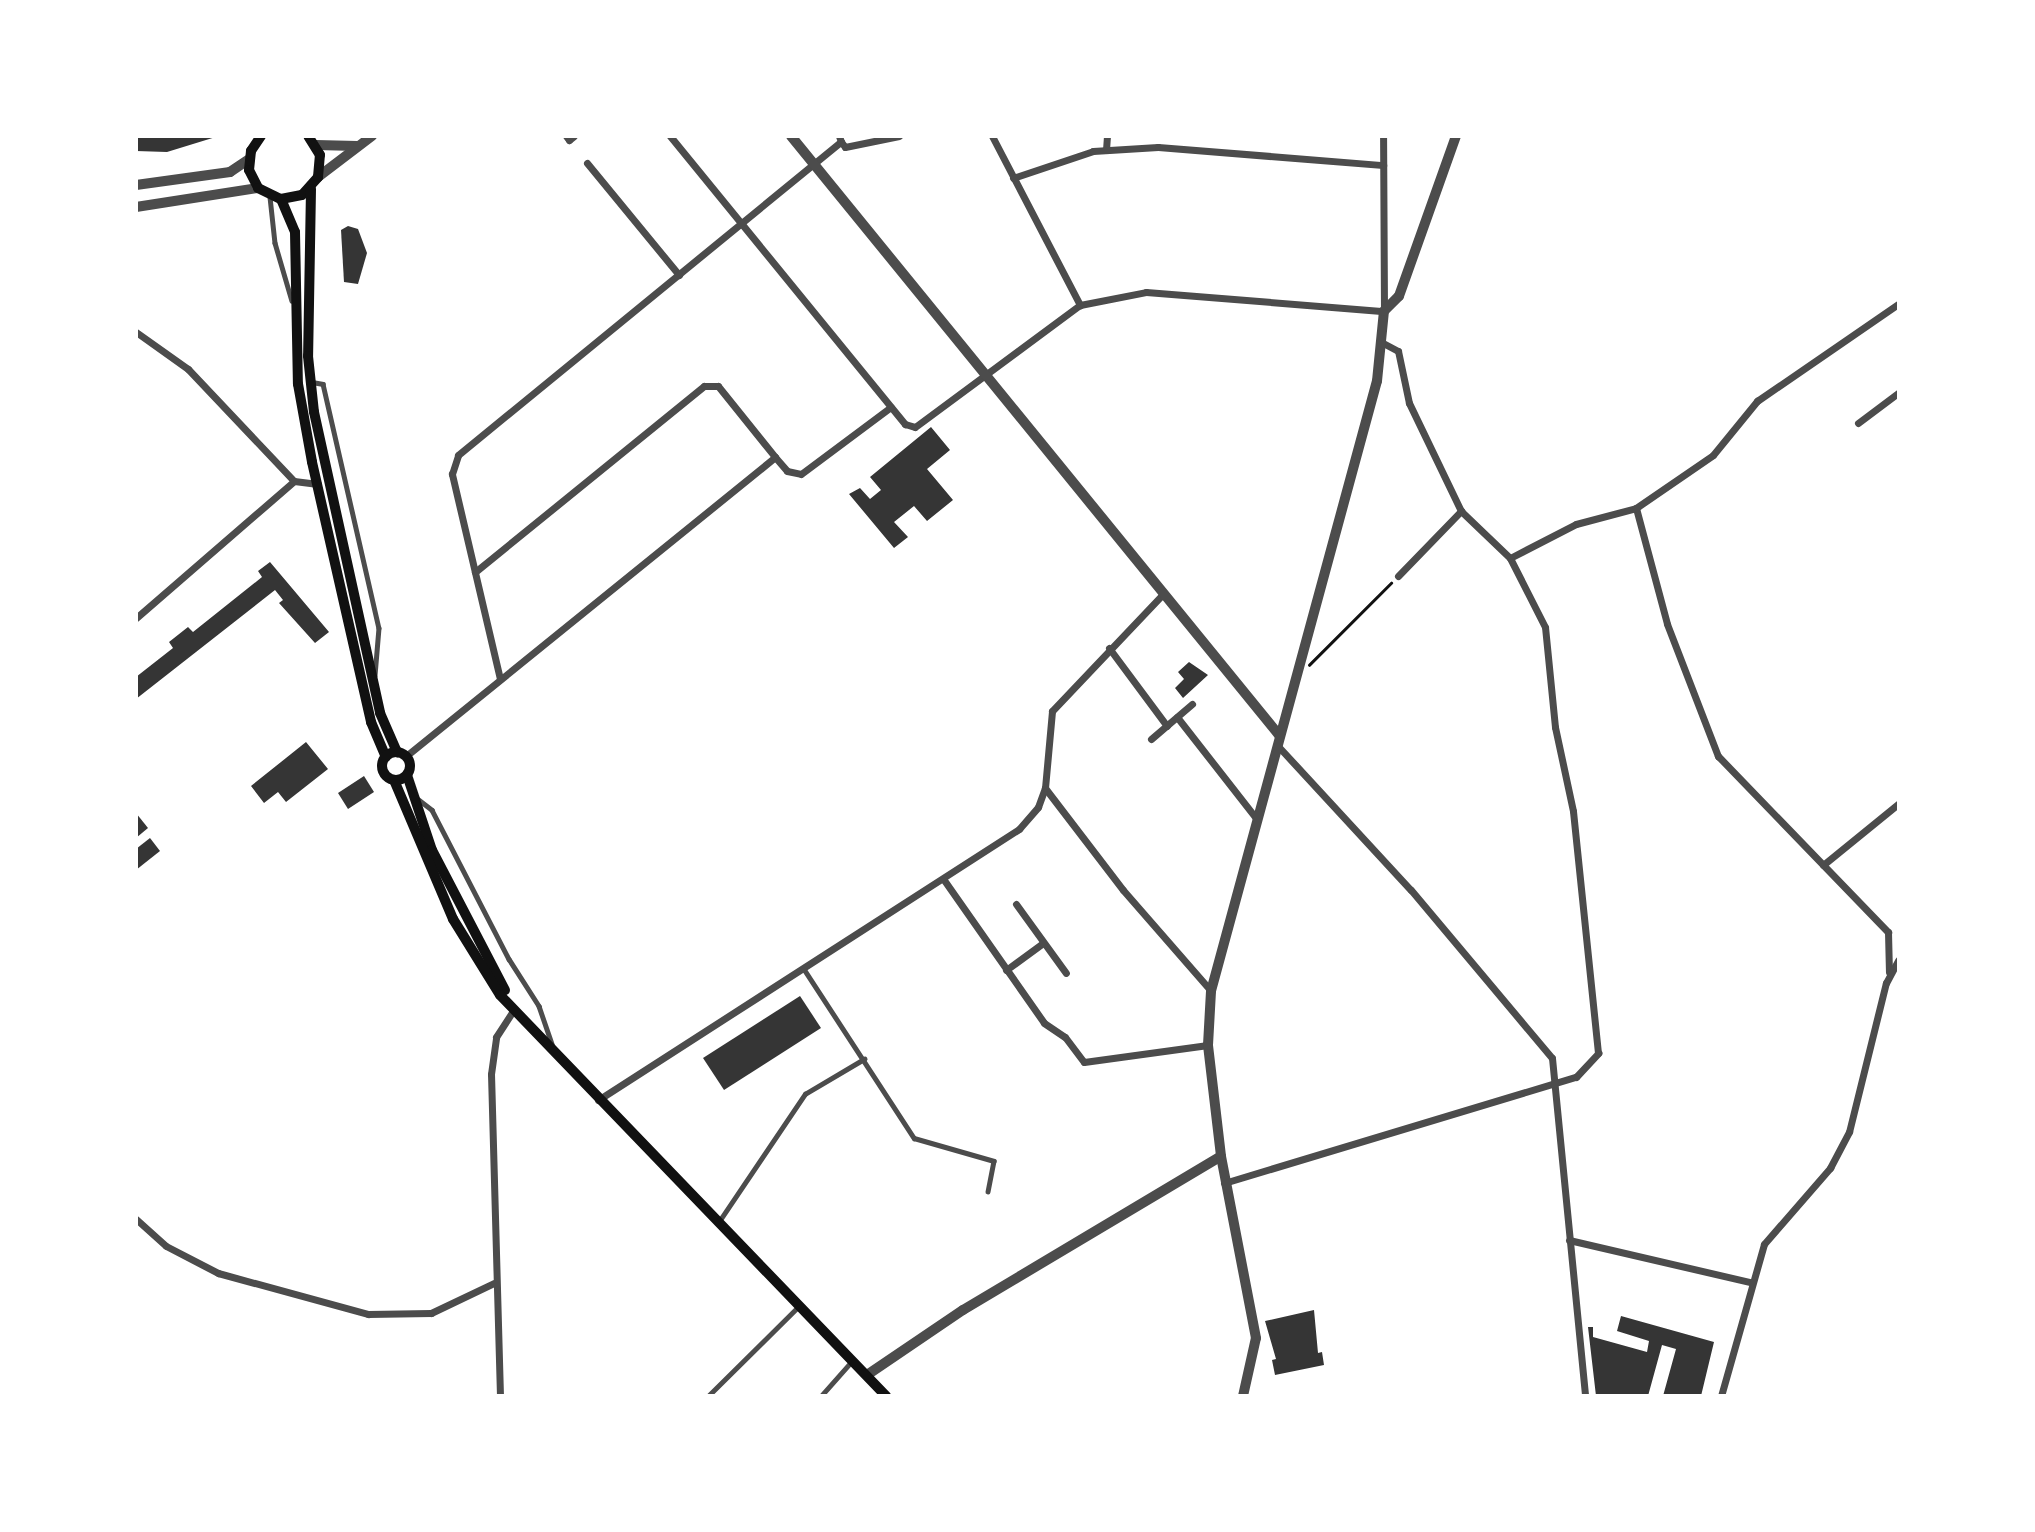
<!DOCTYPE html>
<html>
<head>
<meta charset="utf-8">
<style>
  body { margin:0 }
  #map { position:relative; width:2035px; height:1532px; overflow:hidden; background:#fff; font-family:"Asap Condensed",sans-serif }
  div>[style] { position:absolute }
  .building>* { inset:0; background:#353535 }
  .path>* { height:2.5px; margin:-1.25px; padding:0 1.25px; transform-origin:1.25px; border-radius:1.25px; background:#111 }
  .service>* { height:4.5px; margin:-2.25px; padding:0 2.25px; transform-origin:2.25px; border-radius:2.25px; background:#4c4c4c }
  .minor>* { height:7px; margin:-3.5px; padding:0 3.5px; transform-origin:3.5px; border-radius:3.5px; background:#4c4c4c }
  .tertiary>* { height:10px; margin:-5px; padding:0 5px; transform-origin:5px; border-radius:5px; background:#4c4c4c }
  .secondary>* { height:10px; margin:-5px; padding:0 5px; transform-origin:5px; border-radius:5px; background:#111 }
  .secondary>.ring { margin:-5px; padding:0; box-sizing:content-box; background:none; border:10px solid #111; border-radius:50% }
  span { translate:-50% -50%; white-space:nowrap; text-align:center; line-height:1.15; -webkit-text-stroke:5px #fff; paint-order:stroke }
  .frame { position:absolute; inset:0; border:138px solid #fff; pointer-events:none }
</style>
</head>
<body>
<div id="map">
  <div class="building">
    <div style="clip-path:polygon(136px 136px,219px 136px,167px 152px,136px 151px)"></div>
    <div style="clip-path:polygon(348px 226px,358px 229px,367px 253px,358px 284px,344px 282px,341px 230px)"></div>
    <div style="clip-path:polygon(931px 427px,950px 450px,927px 469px,953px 500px,927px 521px,914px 506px,894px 522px,908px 537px,894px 548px,849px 494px,860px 488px,870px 499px,881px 490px,870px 477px)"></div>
    <div style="clip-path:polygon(270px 562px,329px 632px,315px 643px,279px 603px,283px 600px,275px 590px,136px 699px,136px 677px,173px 648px,169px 642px,188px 627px,193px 632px,262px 577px,258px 571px)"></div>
    <div style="clip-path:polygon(1189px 662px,1208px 675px,1183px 698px,1175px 688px,1184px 679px,1178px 672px)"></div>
    <div style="clip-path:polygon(306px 742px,328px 769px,286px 802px,278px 792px,264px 803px,251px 786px)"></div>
    <div style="clip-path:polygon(364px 776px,374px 792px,348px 809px,338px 793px)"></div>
    <div style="clip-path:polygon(136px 813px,148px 828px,136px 838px)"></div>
    <div style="clip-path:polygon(150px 838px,160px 851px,136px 870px,136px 849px)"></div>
    <div style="clip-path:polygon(800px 996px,821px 1028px,724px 1090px,703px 1058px)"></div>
    <div style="clip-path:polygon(1314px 1310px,1318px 1353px,1322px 1352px,1324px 1365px,1275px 1375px,1272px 1360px,1276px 1359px,1265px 1321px)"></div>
    <div style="clip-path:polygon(1621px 1316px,1714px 1342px,1701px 1396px,1663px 1396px,1676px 1349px,1662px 1345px,1648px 1396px,1596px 1396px,1588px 1327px,1593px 1327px,1593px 1337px,1647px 1352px,1649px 1341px,1617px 1331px)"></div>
  </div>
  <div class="path">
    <div style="left:1309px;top:665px;width:116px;rotate:-45deg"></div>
  </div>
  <div class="service">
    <div style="left:270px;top:197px;width:46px;rotate:83.8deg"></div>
    <div style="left:275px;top:243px;width:60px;rotate:73.7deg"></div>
    <div style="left:312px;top:382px;width:11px;rotate:10deg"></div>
    <div style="left:323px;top:384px;width:250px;rotate:77.1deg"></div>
    <div style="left:379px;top:628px;width:48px;rotate:94.8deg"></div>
    <div style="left:418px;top:799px;width:18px;rotate:38deg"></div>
    <div style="left:432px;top:810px;width:168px;rotate:62.7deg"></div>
    <div style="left:509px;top:959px;width:56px;rotate:57.4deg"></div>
    <div style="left:539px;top:1006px;width:40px;rotate:71.1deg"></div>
    <div style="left:804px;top:969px;width:202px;rotate:56.9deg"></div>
    <div style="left:914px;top:1138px;width:83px;rotate:16deg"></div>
    <div style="left:994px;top:1161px;width:31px;rotate:101deg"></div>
    <div style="left:720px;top:1220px;width:152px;rotate:-56deg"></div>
    <div style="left:805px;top:1094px;width:69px;rotate:-30.7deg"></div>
    <div style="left:708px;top:1396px;width:128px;rotate:-44.7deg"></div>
    <div style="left:821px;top:1396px;width:45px;rotate:-48.6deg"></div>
  </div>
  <div class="minor">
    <div style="left:566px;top:136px;width:5px;rotate:53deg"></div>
    <div style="left:569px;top:140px;width:6px;rotate:-39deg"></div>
    <div style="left:670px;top:136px;width:372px;rotate:50.8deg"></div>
    <div style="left:905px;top:424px;width:10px;rotate:17deg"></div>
    <div style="left:915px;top:427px;width:205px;rotate:-36.5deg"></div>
    <div style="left:1080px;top:305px;width:67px;rotate:-11.1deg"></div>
    <div style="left:1146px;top:292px;width:239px;rotate:4.6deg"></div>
    <div style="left:1384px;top:311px;width:175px;rotate:-90.3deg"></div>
    <div style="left:992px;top:136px;width:191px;rotate:62.5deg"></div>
    <div style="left:841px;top:142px;width:6px;rotate:51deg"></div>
    <div style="left:845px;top:147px;width:55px;rotate:-11.5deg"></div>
    <div style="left:1106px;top:150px;width:14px;rotate:-86deg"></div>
    <div style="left:587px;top:163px;width:145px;rotate:50.6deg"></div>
    <div style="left:1013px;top:178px;width:84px;rotate:-18.6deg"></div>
    <div style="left:1093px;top:151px;width:65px;rotate:-3.5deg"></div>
    <div style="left:1158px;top:147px;width:226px;rotate:4.6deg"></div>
    <div style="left:136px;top:332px;width:64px;rotate:35.4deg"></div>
    <div style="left:188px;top:369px;width:154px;rotate:46.6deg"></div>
    <div style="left:294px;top:481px;width:24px;rotate:7deg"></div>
    <div style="left:1858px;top:423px;width:50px;rotate:-36.9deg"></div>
    <div style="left:1636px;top:508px;width:120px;rotate:75deg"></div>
    <div style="left:1667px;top:624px;width:142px;rotate:68.9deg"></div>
    <div style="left:1718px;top:756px;width:245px;rotate:46deg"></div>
    <div style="left:1888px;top:932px;width:40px;rotate:88.6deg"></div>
    <div style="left:1510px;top:558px;width:74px;rotate:-27.3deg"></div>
    <div style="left:1576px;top:524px;width:62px;rotate:-14.9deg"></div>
    <div style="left:1636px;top:508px;width:93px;rotate:-34.5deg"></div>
    <div style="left:1713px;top:455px;width:70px;rotate:-50.8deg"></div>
    <div style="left:1757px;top:401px;width:171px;rotate:-34.5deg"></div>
    <div style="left:475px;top:572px;width:295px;rotate:-39.1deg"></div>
    <div style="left:704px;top:386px;width:14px"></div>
    <div style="left:718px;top:386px;width:91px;rotate:51.2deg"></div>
    <div style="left:1398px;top:576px;width:91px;rotate:-45.9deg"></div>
    <div style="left:136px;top:618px;width:209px;rotate:-40.9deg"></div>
    <div style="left:1109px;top:648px;width:97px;rotate:53.4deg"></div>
    <div style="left:500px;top:679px;width:211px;rotate:-103.2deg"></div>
    <div style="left:452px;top:474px;width:20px;rotate:-72deg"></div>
    <div style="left:458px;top:455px;width:495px;rotate:-39.3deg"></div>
    <div style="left:841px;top:142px;width:6px;rotate:-108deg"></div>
    <div style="left:1177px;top:717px;width:128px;rotate:52deg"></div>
    <div style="left:1151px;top:739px;width:54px;rotate:-40.5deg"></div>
    <div style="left:1277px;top:745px;width:197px;rotate:47.3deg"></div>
    <div style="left:1411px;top:890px;width:219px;rotate:50deg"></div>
    <div style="left:1552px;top:1058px;width:340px;rotate:84.4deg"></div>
    <div style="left:406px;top:756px;width:475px;rotate:-39deg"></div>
    <div style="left:775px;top:457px;width:18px;rotate:49deg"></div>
    <div style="left:787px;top:471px;width:14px;rotate:12deg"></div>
    <div style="left:801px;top:474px;width:112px;rotate:-36.7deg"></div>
    <div style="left:1045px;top:788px;width:128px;rotate:52.6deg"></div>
    <div style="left:1123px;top:890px;width:134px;rotate:48.9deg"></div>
    <div style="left:1823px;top:865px;width:97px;rotate:-39.1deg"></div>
    <div style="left:944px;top:880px;width:174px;rotate:55deg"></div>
    <div style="left:1044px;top:1023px;width:25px;rotate:34deg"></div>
    <div style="left:1065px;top:1037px;width:31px;rotate:53deg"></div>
    <div style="left:1084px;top:1062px;width:125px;rotate:-7.8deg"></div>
    <div style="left:1016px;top:904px;width:85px;rotate:54.1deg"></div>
    <div style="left:1006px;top:970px;width:46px;rotate:-36.1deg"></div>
    <div style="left:598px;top:1100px;width:501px;rotate:-32.77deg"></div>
    <div style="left:1019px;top:829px;width:29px;rotate:-49deg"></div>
    <div style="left:1038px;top:807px;width:20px;rotate:-70deg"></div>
    <div style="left:1045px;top:788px;width:77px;rotate:-84.8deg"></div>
    <div style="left:1052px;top:711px;width:160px;rotate:-46.5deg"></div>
    <div style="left:1224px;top:1183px;width:368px;rotate:-16.8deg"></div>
    <div style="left:1576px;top:1077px;width:33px;rotate:-47deg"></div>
    <div style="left:1598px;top:1053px;width:243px;rotate:-95.9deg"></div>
    <div style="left:1573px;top:811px;width:86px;rotate:-102.1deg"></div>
    <div style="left:1555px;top:727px;width:100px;rotate:-95.7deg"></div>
    <div style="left:1545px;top:627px;width:77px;rotate:-116.9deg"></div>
    <div style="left:1510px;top:558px;width:68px;rotate:-136.2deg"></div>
    <div style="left:1461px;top:511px;width:120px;rotate:-115.7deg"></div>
    <div style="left:1409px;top:403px;width:53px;rotate:-101.9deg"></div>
    <div style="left:1398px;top:351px;width:17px;rotate:-152deg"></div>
    <div style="left:136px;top:1219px;width:40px;rotate:42deg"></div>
    <div style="left:166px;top:1246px;width:59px;rotate:27.4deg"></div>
    <div style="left:218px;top:1273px;width:156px;rotate:15.3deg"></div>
    <div style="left:368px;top:1314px;width:63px;rotate:-0.9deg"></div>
    <div style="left:431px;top:1313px;width:70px;rotate:-25.5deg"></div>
    <div style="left:1569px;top:1240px;width:186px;rotate:13.1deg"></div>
    <div style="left:500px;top:1396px;width:322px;rotate:-91.6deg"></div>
    <div style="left:491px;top:1074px;width:37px;rotate:-82deg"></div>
    <div style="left:496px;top:1037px;width:33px;rotate:-57deg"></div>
    <div style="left:1721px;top:1396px;width:158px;rotate:-74.2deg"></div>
    <div style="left:1764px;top:1244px;width:101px;rotate:-49deg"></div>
    <div style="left:1830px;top:1168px;width:41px;rotate:-62.2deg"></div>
    <div style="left:1849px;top:1132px;width:154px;rotate:-76.1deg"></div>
    <div style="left:1886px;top:983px;width:26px;rotate:-62deg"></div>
  </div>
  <div class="tertiary">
    <div style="left:791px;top:136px;width:773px;rotate:50.83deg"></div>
    <div style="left:316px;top:145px;width:41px;rotate:1.4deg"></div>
    <div style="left:318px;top:177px;width:68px;rotate:-37.2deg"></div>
    <div style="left:136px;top:185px;width:95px;rotate:-7.9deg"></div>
    <div style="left:230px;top:172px;width:23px;rotate:-34deg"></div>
    <div style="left:136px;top:207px;width:123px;rotate:-8.9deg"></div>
    <div style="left:867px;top:1375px;width:116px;rotate:-34.1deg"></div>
    <div style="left:963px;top:1310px;width:300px;rotate:-30.8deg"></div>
    <div style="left:1243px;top:1396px;width:59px;rotate:-77.4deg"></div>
    <div style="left:1256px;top:1338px;width:185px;rotate:-100.9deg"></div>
    <div style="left:1221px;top:1156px;width:112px;rotate:-96.7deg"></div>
    <div style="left:1208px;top:1045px;width:54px;rotate:-86.8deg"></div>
    <div style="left:1211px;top:991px;width:632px;rotate:-74.78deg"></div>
    <div style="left:1377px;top:381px;width:70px;rotate:-84.3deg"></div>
    <div style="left:1384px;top:311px;width:21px;rotate:-45deg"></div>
    <div style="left:1399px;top:296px;width:170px;rotate:-70.4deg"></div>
  </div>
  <div class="secondary">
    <div style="left:261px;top:136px;width:18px;rotate:124deg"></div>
    <div style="left:251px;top:151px;width:19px;rotate:96deg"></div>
    <div style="left:249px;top:170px;width:20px;rotate:63deg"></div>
    <div style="left:258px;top:188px;width:25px;rotate:26deg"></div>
    <div style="left:281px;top:199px;width:21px;rotate:-11deg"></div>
    <div style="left:302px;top:195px;width:24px;rotate:-48deg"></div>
    <div style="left:318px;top:177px;width:22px;rotate:-85deg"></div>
    <div style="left:320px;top:155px;width:22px;rotate:-122deg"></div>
    <div style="left:311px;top:189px;width:167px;rotate:91deg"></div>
    <div style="left:308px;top:356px;width:56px;rotate:83.9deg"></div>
    <div style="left:314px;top:412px;width:308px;rotate:77.6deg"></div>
    <div style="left:380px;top:713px;width:43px;rotate:66.4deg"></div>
    <div style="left:281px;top:199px;width:36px;rotate:67deg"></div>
    <div style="left:295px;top:232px;width:152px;rotate:88.9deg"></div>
    <div style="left:298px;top:384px;width:79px;rotate:79.8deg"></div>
    <div style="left:312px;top:462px;width:267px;rotate:77.2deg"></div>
    <div style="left:371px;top:722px;width:38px;rotate:67deg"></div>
    <div class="ring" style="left:382px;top:752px;width:18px;height:18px"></div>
    <div style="left:407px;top:775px;width:79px;rotate:71.6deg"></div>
    <div style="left:432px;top:850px;width:158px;rotate:62.5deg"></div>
    <div style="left:394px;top:780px;width:151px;rotate:67deg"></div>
    <div style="left:453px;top:919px;width:89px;rotate:58.3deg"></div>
    <div style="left:500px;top:995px;width:557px;rotate:46.09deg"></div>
  </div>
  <div class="frame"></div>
</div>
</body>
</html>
